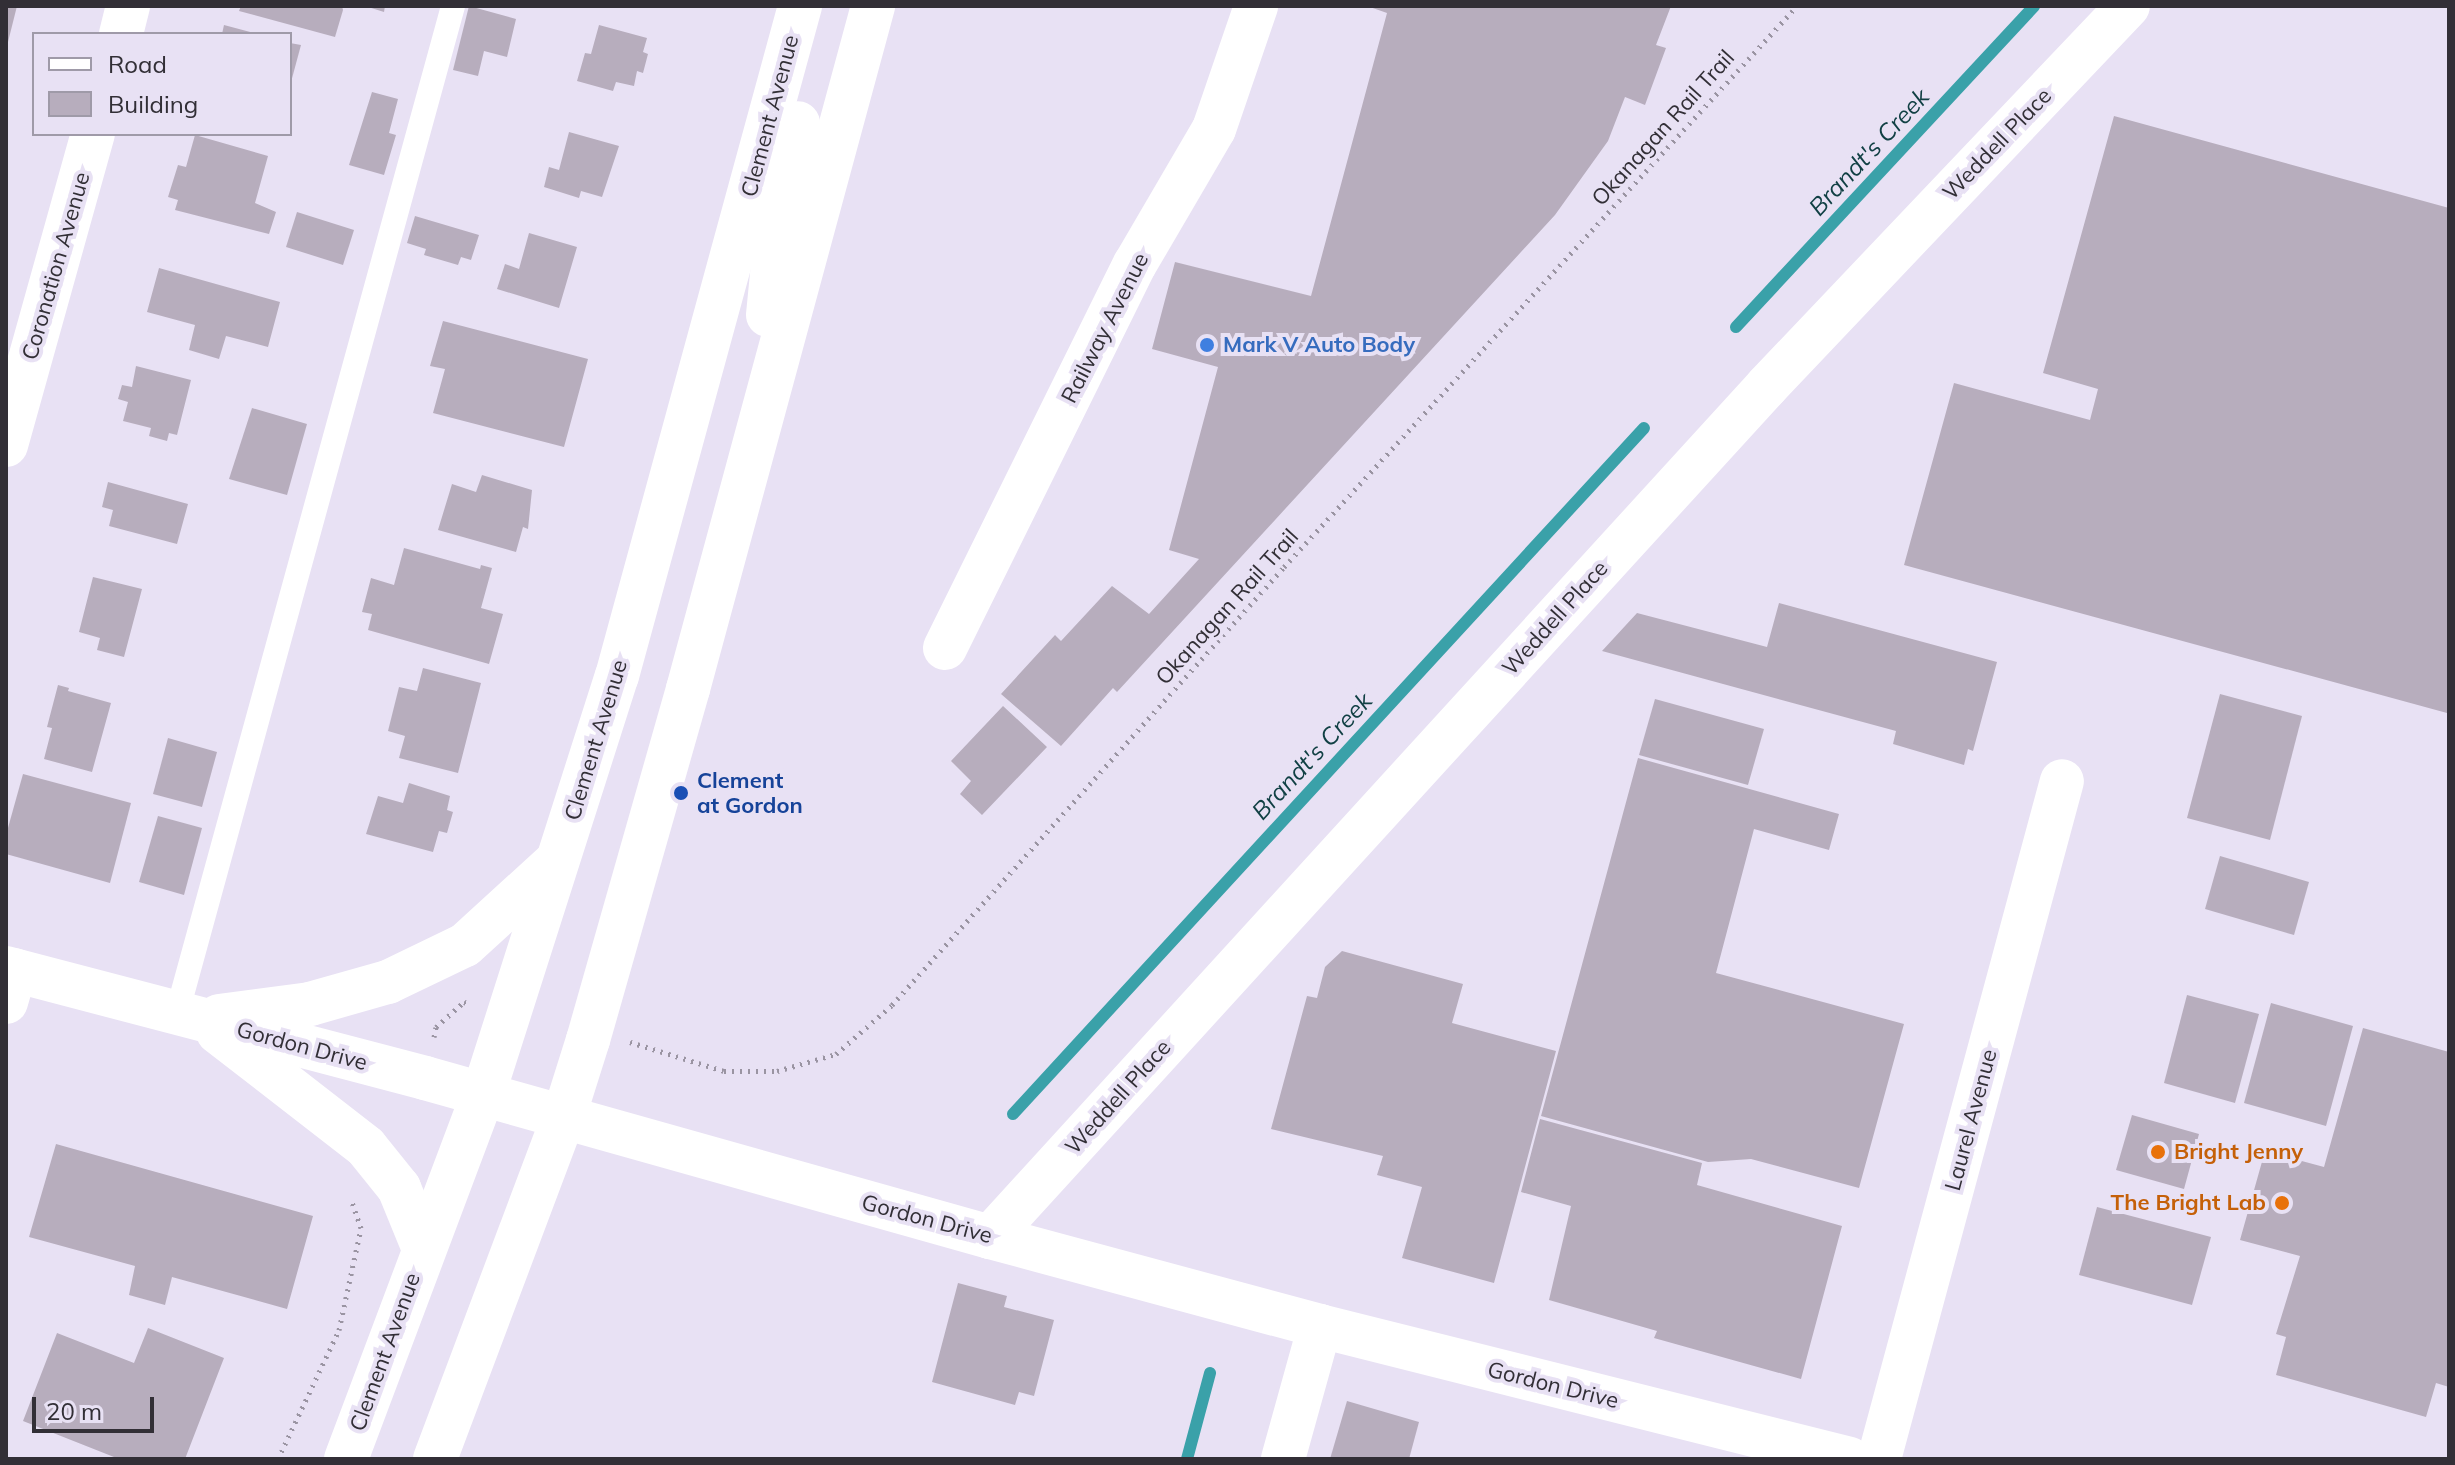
<!DOCTYPE html>
<html>
<head>
<meta charset="utf-8">
<style>
  body { margin:0 }
  #map { position:relative; width:2455px; height:1465px; overflow:hidden; background:#e8e1f4; font-family:Mulish,sans-serif }
  div>[style] { position:absolute }
  .stream>* { height:12px; margin:-6px; padding:0 6px; transform-origin:6px; border-radius:6px; background:#3aa1a9 }
  .building>* { inset:0; background:#b7adbd }
  .path>* { height:5px; margin-top:-2.5px; transform-origin:0; background:repeating-linear-gradient(90deg,#9a94a2 0 2px,transparent 0 8px) }
  .lane>* { height:24px; margin:-12px; padding:0 12px; transform-origin:12px; border-radius:12px; background:#fff }
  .street>* { height:44px; margin:-22px; padding:0 22px; transform-origin:22px; border-radius:22px; background:#fff }
  .secondary>* { height:44px; margin:-22px; padding:0 22px; transform-origin:22px; border-radius:22px; background:#fff }
  .dots>* { width:22px; height:22px; translate:-50% -50%; box-sizing:border-box; border:4px solid #e8e1f4; border-radius:50% }
  span { translate:-50% -50%; white-space:nowrap; text-align:center; line-height:1.15; -webkit-text-stroke:8px #e8e1f4; paint-order:stroke }
  .street-label { font-size:22px; color:#322f36 }
  .shop-label { font-size:22px; color:#366cbe; font-weight:700 }
  .left { translate:0 -50%; text-align:left }
  .transit-label { font-size:22px; color:#164399; font-weight:700 }
  .food-label { font-size:22px; color:#c56008; font-weight:700 }
  .right { translate:-100% -50%; text-align:right }
  .water-label { font-size:24px; color:#114044; font-style:italic }
  .frame { position:absolute; inset:0; border:8px solid #322f36; pointer-events:none }
  .legend { position:absolute; left:32px; top:32px; width:260px; height:104px; box-sizing:border-box; background:#e8e1f4; border:2px solid #9f9aa8; margin:0; padding:10px 14px; list-style:none; font-size:24px; color:#322f36 }
  .legend li { display:flex; align-items:center; gap:16px; height:40px }
  .legend b { width:40px; border:2px solid #9f9aa8 }
  .scale { position:absolute; left:32px; top:1397px; width:122px; height:36px; box-sizing:border-box; border:4px solid #322f36; border-top:0; padding-left:10px; font-size:24px; line-height:28px; white-space:nowrap; color:#322f36; -webkit-text-stroke:6px #e8e1f4; paint-order:stroke }
</style>
</head>
<body>
<div id="map">
  <div class="stream">
    <div style="left:1736px;top:327px;width:438px;rotate:-47.1deg"></div>
    <div style="left:1013px;top:1114px;width:932px;rotate:-47.39deg"></div>
    <div style="left:1187px;top:1459px;width:89px;rotate:-75deg"></div>
  </div>
  <div class="building">
    <div style="clip-path:polygon(6px 6px,17px 6px,7px 46px,6px 46px)"></div>
    <div style="clip-path:polygon(241px 6px,342px 6px,343px 10px,335px 37px,239px 11px)"></div>
    <div style="clip-path:polygon(365px 6px,385px 6px,384px 12px)"></div>
    <div style="clip-path:polygon(469px 6px,516px 19px,507px 57px,484px 51px,478px 76px,453px 70px)"></div>
    <div style="clip-path:polygon(1367px 6px,1671px 6px,1656px 45px,1666px 48px,1645px 105px,1625px 97px,1608px 141px,1555px 215px,1117px 692px,1113px 688px,1061px 746px,1001px 694px,1055px 635px,1061px 641px,1112px 586px,1149px 614px,1199px 559px,1169px 550px,1218px 367px,1152px 349px,1175px 262px,1311px 296px,1387px 13px)"></div>
    <div style="clip-path:polygon(224px 25px,254px 33px,254px 34px,222px 34px)"></div>
    <div style="clip-path:polygon(599px 25px,647px 38px,643px 52px,648px 54px,643px 73px,637px 71px,634px 86px,616px 82px,613px 91px,577px 81px,585px 53px,591px 54px)"></div>
    <div style="clip-path:polygon(290px 43px,301px 45px,291px 82px,290px 81px)"></div>
    <div style="clip-path:polygon(372px 92px,398px 99px,389px 133px,396px 135px,384px 175px,349px 165px)"></div>
    <div style="clip-path:polygon(2114px 116px,2449px 208px,2447px 713px,1904px 565px,1954px 383px,2090px 420px,2098px 389px,2043px 373px)"></div>
    <div style="clip-path:polygon(569px 132px,619px 146px,602px 197px,581px 191px,579px 198px,544px 187px,549px 167px,559px 170px)"></div>
    <div style="clip-path:polygon(195px 135px,268px 156px,255px 203px,276px 212px,269px 234px,175px 210px,178px 200px,168px 197px,178px 165px,186px 167px)"></div>
    <div style="clip-path:polygon(297px 212px,354px 230px,343px 265px,286px 247px)"></div>
    <div style="clip-path:polygon(415px 216px,479px 235px,471px 260px,461px 257px,458px 265px,424px 255px,426px 249px,407px 243px)"></div>
    <div style="clip-path:polygon(529px 233px,577px 247px,559px 308px,497px 289px,505px 264px,519px 269px)"></div>
    <div style="clip-path:polygon(159px 268px,280px 302px,268px 347px,226px 336px,219px 359px,189px 350px,195px 325px,147px 312px)"></div>
    <div style="clip-path:polygon(443px 321px,588px 359px,564px 447px,433px 413px,445px 369px,430px 366px)"></div>
    <div style="clip-path:polygon(136px 366px,191px 380px,177px 435px,169px 433px,167px 441px,149px 436px,151px 428px,123px 421px,128px 402px,118px 399px,122px 385px,132px 387px)"></div>
    <div style="clip-path:polygon(252px 408px,307px 424px,287px 495px,229px 479px)"></div>
    <div style="clip-path:polygon(482px 475px,532px 490px,528px 529px,523px 527px,516px 552px,438px 530px,452px 484px,476px 492px)"></div>
    <div style="clip-path:polygon(108px 482px,188px 504px,177px 544px,109px 526px,113px 510px,102px 507px)"></div>
    <div style="clip-path:polygon(404px 548px,480px 569px,481px 565px,492px 568px,481px 608px,503px 614px,489px 664px,368px 630px,372px 614px,362px 612px,371px 578px,394px 585px)"></div>
    <div style="clip-path:polygon(93px 577px,142px 589px,124px 657px,97px 650px,100px 638px,79px 632px)"></div>
    <div style="clip-path:polygon(1779px 603px,1997px 662px,1973px 751px,1968px 749px,1964px 765px,1893px 744px,1896px 731px,1602px 651px,1637px 613px,1767px 647px)"></div>
    <div style="clip-path:polygon(423px 668px,481px 683px,458px 773px,399px 758px,405px 736px,388px 731px,399px 687px,417px 691px)"></div>
    <div style="clip-path:polygon(58px 685px,69px 688px,68px 691px,111px 703px,92px 772px,44px 759px,52px 728px,47px 727px)"></div>
    <div style="clip-path:polygon(2220px 694px,2302px 716px,2270px 840px,2187px 818px)"></div>
    <div style="clip-path:polygon(1655px 699px,1764px 729px,1748px 785px,1639px 755px)"></div>
    <div style="clip-path:polygon(1003px 706px,1047px 747px,982px 815px,960px 794px,971px 781px,951px 761px)"></div>
    <div style="clip-path:polygon(168px 738px,217px 752px,202px 807px,153px 794px)"></div>
    <div style="clip-path:polygon(1638px 758px,1839px 814px,1829px 850px,1754px 829px,1716px 973px,1904px 1024px,1859px 1188px,1751px 1159px,1708px 1162px,1541px 1116px)"></div>
    <div style="clip-path:polygon(23px 774px,131px 803px,110px 883px,6px 854px,6px 835px)"></div>
    <div style="clip-path:polygon(409px 783px,450px 796px,447px 810px,453px 812px,447px 833px,439px 831px,433px 852px,366px 834px,378px 796px,403px 803px)"></div>
    <div style="clip-path:polygon(158px 816px,202px 828px,184px 895px,139px 882px)"></div>
    <div style="clip-path:polygon(2220px 856px,2309px 882px,2294px 935px,2205px 909px)"></div>
    <div style="clip-path:polygon(1342px 951px,1463px 984px,1452px 1023px,1556px 1051px,1494px 1283px,1402px 1258px,1422px 1187px,1377px 1175px,1383px 1156px,1271px 1129px,1307px 996px,1317px 998px,1325px 967px)"></div>
    <div style="clip-path:polygon(2187px 995px,2259px 1014px,2235px 1103px,2164px 1083px)"></div>
    <div style="clip-path:polygon(2271px 1003px,2353px 1026px,2326px 1126px,2244px 1103px)"></div>
    <div style="clip-path:polygon(2363px 1028px,2449px 1052px,2449px 1387px,2436px 1383px,2426px 1417px,2276px 1375px,2286px 1337px,2276px 1334px,2300px 1256px,2240px 1240px,2265px 1151px,2324px 1167px)"></div>
    <div style="clip-path:polygon(2132px 1115px,2199px 1134px,2184px 1189px,2116px 1170px)"></div>
    <div style="clip-path:polygon(1540px 1119px,1702px 1163px,1697px 1185px,1842px 1226px,1801px 1379px,1654px 1338px,1657px 1331px,1549px 1300px,1571px 1206px,1521px 1192px)"></div>
    <div style="clip-path:polygon(56px 1144px,313px 1216px,287px 1309px,172px 1277px,165px 1305px,129px 1295px,135px 1266px,29px 1237px)"></div>
    <div style="clip-path:polygon(2097px 1207px,2211px 1237px,2192px 1305px,2079px 1275px)"></div>
    <div style="clip-path:polygon(958px 1283px,1007px 1296px,1004px 1307px,1054px 1320px,1034px 1396px,1019px 1392px,1015px 1405px,932px 1382px)"></div>
    <div style="clip-path:polygon(148px 1328px,224px 1358px,185px 1459px,119px 1459px,23px 1421px,57px 1333px,134px 1363px)"></div>
    <div style="clip-path:polygon(1347px 1401px,1419px 1422px,1409px 1459px,1330px 1459px)"></div>
  </div>
  <div class="path">
    <div style="left:434px;top:1037px;width:10px;rotate:-79deg"></div>
    <div style="left:436px;top:1027px;width:38px;rotate:-42deg"></div>
    <div style="left:464px;top:1002px;width:6px;rotate:18deg"></div>
    <div style="left:630px;top:1042px;width:98px;rotate:17.1deg"></div>
    <div style="left:724px;top:1071px;width:53px"></div>
    <div style="left:777px;top:1071px;width:61px;rotate:-16.1deg"></div>
    <div style="left:836px;top:1054px;width:74px;rotate:-41.2deg"></div>
    <div style="left:892px;top:1005px;width:588px;rotate:-48.17deg"></div>
    <div style="left:1284px;top:567px;width:760px;rotate:-47.56deg"></div>
    <div style="left:278px;top:1459px;width:143px;rotate:-64.7deg"></div>
    <div style="left:339px;top:1330px;width:104px;rotate:-77.8deg"></div>
    <div style="left:361px;top:1228px;width:31px;rotate:-109deg"></div>
  </div>
  <div class="lane">
    <div style="left:177px;top:1013px;width:1044px;rotate:-74.67deg"></div>
  </div>
  <div class="street">
    <div style="left:121px;top:34px;width:29px;rotate:-76deg"></div>
    <div style="left:6px;top:445px;width:323px;rotate:-74.4deg"></div>
    <div style="left:945px;top:648px;width:428px;rotate:-63.7deg"></div>
    <div style="left:1135px;top:264px;width:156px;rotate:-59.7deg"></div>
    <div style="left:1214px;top:129px;width:130px;rotate:-71.1deg"></div>
    <div style="left:6px;top:1002px;width:33px;rotate:-74deg"></div>
    <div style="left:990px;top:1237px;width:342px;rotate:15.1deg"></div>
    <div style="left:1320px;top:1326px;width:546px;rotate:14.09deg"></div>
    <div style="left:1283px;top:1459px;width:138px;rotate:-74.5deg"></div>
    <div style="left:1879px;top:1459px;width:702px;rotate:-74.9deg"></div>
  </div>
  <div class="secondary">
    <div style="left:768px;top:315px;width:113px;rotate:-84.4deg"></div>
    <div style="left:779px;top:203px;width:82px;rotate:-76.6deg"></div>
    <div style="left:6px;top:968px;width:433px;rotate:14.7deg"></div>
    <div style="left:425px;top:1078px;width:587px;rotate:15.72deg"></div>
    <div style="left:990px;top:1237px;width:1152px;rotate:-47.6deg"></div>
    <div style="left:1767px;top:386px;width:524px;rotate:-46.47deg"></div>
    <div style="left:219px;top:1016px;width:92px;rotate:-7.5deg"></div>
    <div style="left:310px;top:1004px;width:81px;rotate:-15.8deg"></div>
    <div style="left:388px;top:982px;width:85px;rotate:-25.7deg"></div>
    <div style="left:465px;top:945px;width:125px;rotate:-42.4deg"></div>
    <div style="left:218px;top:1032px;width:187px;rotate:37.8deg"></div>
    <div style="left:366px;top:1147px;width:53px;rotate:51.2deg"></div>
    <div style="left:399px;top:1188px;width:66px;rotate:67.7deg"></div>
    <div style="left:346px;top:1459px;width:389px;rotate:-69.4deg"></div>
    <div style="left:483px;top:1095px;width:440px;rotate:-72.3deg"></div>
    <div style="left:617px;top:676px;width:695px;rotate:-74.72deg"></div>
    <div style="left:435px;top:1459px;width:366px;rotate:-69.4deg"></div>
    <div style="left:564px;top:1116px;width:80px;rotate:-72.5deg"></div>
    <div style="left:588px;top:1040px;width:365px;rotate:-74.1deg"></div>
    <div style="left:688px;top:689px;width:708px;rotate:-74.84deg"></div>
  </div>
  <div class="dots">
    <div style="left:1207px;top:345px;background:#3f7fe0"></div>
    <div style="left:681px;top:793px;background:#1a4fb4"></div>
    <div style="left:2158px;top:1152px;background:#e8710a"></div>
    <div style="left:2282px;top:1203px;background:#e8710a"></div>
  </div>
  <div class="street-label">
    <span style="left:770px;top:116px;rotate:-75deg">Clement Avenue</span>
    <span style="left:1663px;top:128px;rotate:-48deg">Okanagan Rail Trail</span>
    <span style="left:1997px;top:144px;rotate:-46deg">Weddell Place</span>
    <span style="left:56px;top:266px;rotate:-74deg">Coronation Avenue</span>
    <span style="left:1105px;top:328px;rotate:-63deg">Railway Avenue</span>
    <span style="left:1227px;top:607px;rotate:-48deg">Okanagan Rail Trail</span>
    <span style="left:1555px;top:618px;rotate:-48deg">Weddell Place</span>
    <span style="left:596px;top:740px;rotate:-73deg">Clement Avenue</span>
    <span style="left:302px;top:1046px;rotate:15deg">Gordon Drive</span>
    <span style="left:1118px;top:1097px;rotate:-48deg">Weddell Place</span>
    <span style="left:1971px;top:1120px;rotate:-75deg">Laurel Avenue</span>
    <span style="left:927px;top:1219px;rotate:15deg">Gordon Drive</span>
    <span style="left:385px;top:1352px;rotate:-70deg">Clement Avenue</span>
    <span style="left:1553px;top:1385px;rotate:14deg">Gordon Drive</span>
  </div>
  <div class="shop-label">
    <span class="left" style="left:1223px;top:345px">Mark V Auto Body</span>
  </div>
  <div class="transit-label">
    <span class="left" style="left:697px;top:793px">Clement<br>at Gordon</span>
  </div>
  <div class="food-label">
    <span class="left" style="left:2174px;top:1152px">Bright Jenny</span>
    <span class="right" style="left:2266px;top:1203px">The Bright Lab</span>
  </div>
  <div class="water-label">
    <span style="left:1869px;top:152px;rotate:-47deg">Brandt's Creek</span>
    <span style="left:1312px;top:756px;rotate:-47deg">Brandt's Creek</span>
  </div>
  <div class="frame"></div>
  <ul class="legend">
  <li><b style="height:10px;background:#fff"></b>Road</li>
  <li><b style="height:22px;background:#b7adbd"></b>Building</li>
  </ul>
  <div class="scale">20 m</div>
</div>
</body>
</html>
